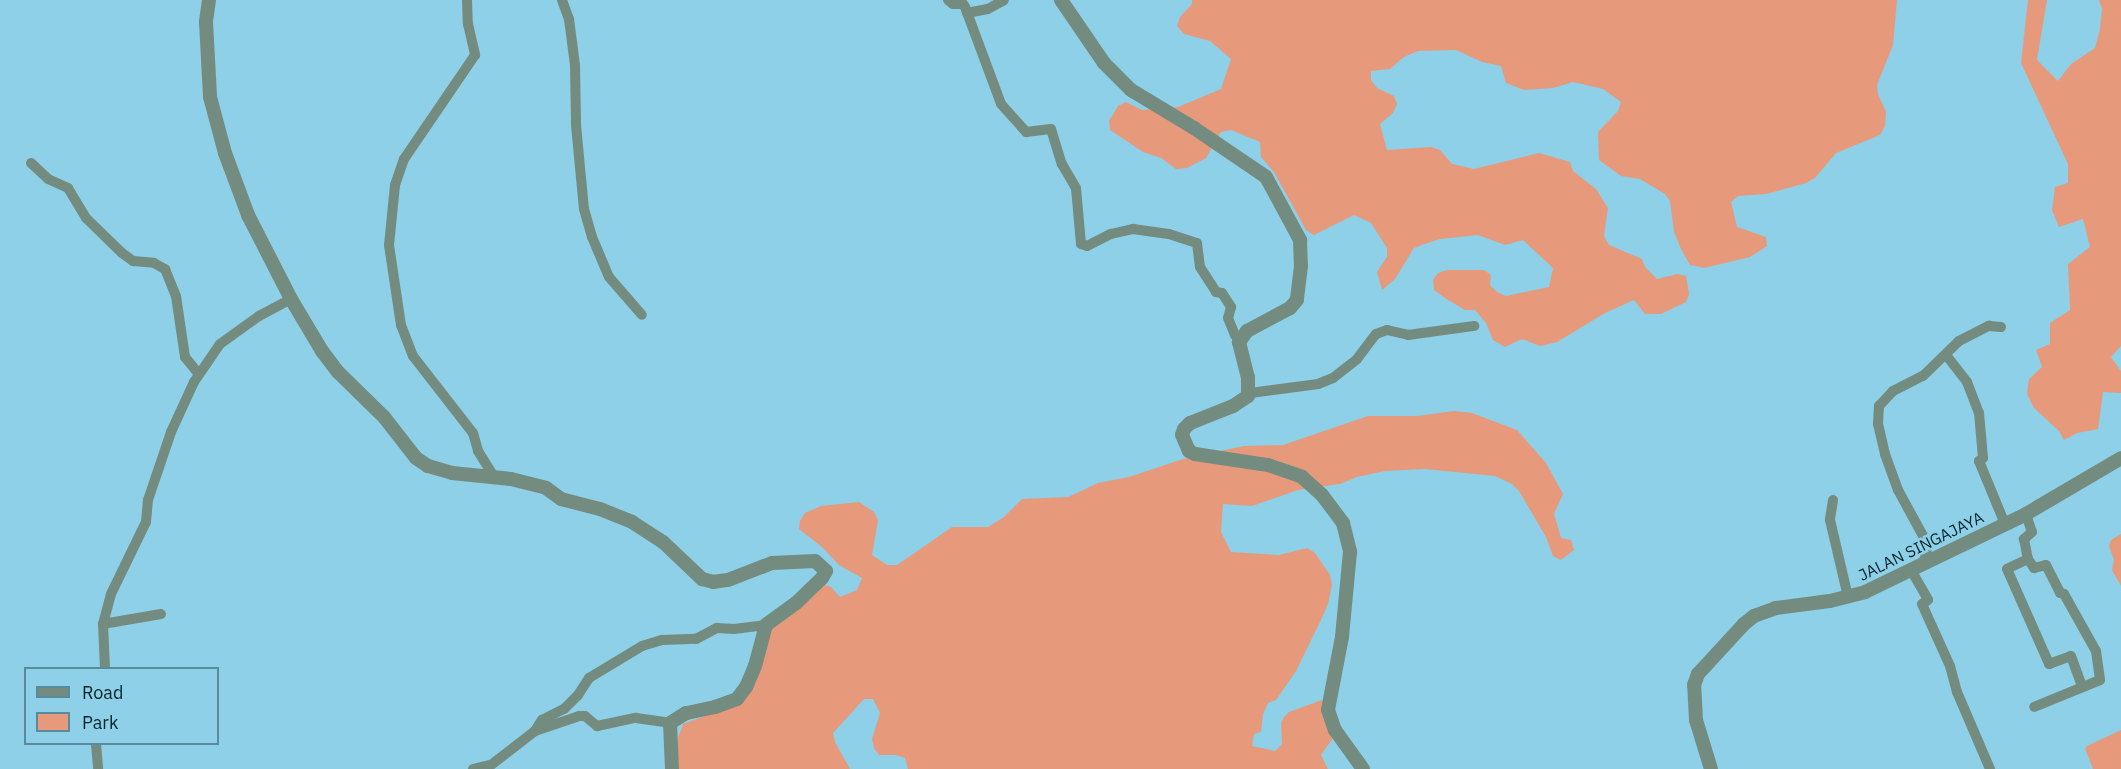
<!DOCTYPE html>
<html>
<head>
<meta charset="utf-8">
<style>
  body { margin:0 }
  #map { position:relative; width:2121px; height:769px; overflow:hidden; background:#8dd0e7; font-family:"IBM Plex Sans",sans-serif }
  div>[style] { position:absolute }
  .green>* { inset:0; background:#e7997c }
  .minor>* { height:10px; margin:-5px; padding:0 5px; transform-origin:5px; border-radius:5px; background:#748c7f }
  .tertiary>* { height:14px; margin:-7px; padding:0 7px; transform-origin:7px; border-radius:7px; background:#748c7f }
  span { translate:-50% -50%; white-space:nowrap; text-align:center; line-height:1.15; -webkit-text-stroke:5px #8dd0e7; paint-order:stroke }
  .street-label { font-size:16px; color:#07242d }
  .legend { position:absolute; left:24px; top:667px; width:195px; height:78px; box-sizing:border-box; background:#8dd0e7; border:2px solid #578b9d; margin:0; padding:8px 10px; list-style:none; font-size:18px; color:#07242d }
  .legend li { display:flex; align-items:center; gap:12px; height:30px }
  .legend b { width:30px; border:2px solid #578b9d }
</style>
</head>
<body>
<div id="map">
  <div class="green">
    <div style="clip-path:polygon(1192px 0,1897px 0,1893px 45px,1877px 85px,1878px 94px,1886px 112px,1885px 126px,1880px 135px,1836px 153px,1815px 178px,1806px 183px,1766px 194px,1738px 196px,1731px 202px,1737px 227px,1766px 237px,1767px 246px,1750px 257px,1704px 268px,1690px 265px,1681px 249px,1674px 232px,1670px 201px,1665px 194px,1640px 179px,1621px 176px,1599px 160px,1598px 132px,1618px 111px,1621px 102px,1603px 89px,1573px 82px,1553px 88px,1524px 90px,1506px 83px,1501px 66px,1482px 62px,1456px 50px,1418px 51px,1404px 57px,1390px 69px,1371px 71px,1371px 80px,1377px 88px,1394px 96px,1397px 104px,1393px 113px,1380px 124px,1387px 150px,1431px 147px,1440px 150px,1452px 164px,1474px 169px,1539px 153px,1570px 162px,1573px 171px,1596px 189px,1608px 208px,1604px 236px,1609px 245px,1642px 259px,1645px 267px,1657px 279px,1677px 274px,1686px 276px,1689px 294px,1686px 302px,1661px 314px,1645px 314px,1634px 300px,1605px 313px,1557px 342px,1540px 346px,1522px 339px,1505px 347px,1493px 340px,1486px 323px,1475px 310px,1465px 310px,1448px 300px,1434px 290px,1433px 280px,1438px 273px,1447px 270px,1484px 270px,1491px 275px,1490px 285px,1497px 292px,1506px 296px,1549px 287px,1553px 268px,1523px 240px,1505px 245px,1478px 235px,1440px 239px,1422px 245px,1414px 248px,1395px 279px,1382px 290px,1377px 272px,1387px 257px,1387px 248px,1371px 223px,1354px 215px,1314px 235px,1306px 230px,1274px 172px,1261px 157px,1260px 142px,1231px 130px,1221px 132px,1206px 158px,1187px 168px,1176px 169px,1161px 158px,1143px 152px,1110px 130px,1109px 121px,1118px 106px,1126px 102px,1142px 110px,1178px 107px,1221px 89px,1231px 59px,1210px 41px,1184px 34px,1177px 26px,1180px 17px,1192px 4px)"></div>
    <div style="clip-path:polygon(2028px 0,2047px 0,2037px 60px,2058px 81px,2071px 64px,2095px 48px,2100px 29px,2102px 9px,2099px 0,2121px 0,2121px 346px,2111px 357px,2121px 371px,2121px 393px,2103px 392px,2098px 429px,2077px 433px,2064px 440px,2059px 431px,2034px 408px,2027px 394px,2029px 379px,2042px 367px,2036px 350px,2050px 344px,2050px 323px,2070px 310px,2068px 264px,2090px 247px,2083px 219px,2059px 227px,2052px 210px,2055px 187px,2068px 183px,2068px 164px,2021px 63px)"></div>
    <div style="clip-path:polygon(1454px 411px,1472px 413px,1517px 430px,1546px 463px,1563px 494px,1554px 514px,1561px 538px,1571px 540px,1574px 550px,1561px 560px,1553px 556px,1546px 537px,1519px 491px,1512px 484px,1495px 476px,1425px 469px,1385px 471px,1357px 477px,1340px 484px,1298px 490px,1252px 506px,1223px 504px,1221px 532px,1231px 552px,1279px 555px,1307px 548px,1315px 553px,1330px 575px,1332px 584px,1328px 604px,1320px 622px,1296px 671px,1276px 700px,1268px 703px,1263px 714px,1261px 732px,1254px 734px,1252px 746px,1275px 751px,1282px 744px,1281px 723px,1284px 717px,1289px 712px,1322px 700px,1333px 738px,1321px 755px,1328px 769px,908px 769px,905px 758px,896px 755px,879px 755px,874px 748px,872px 739px,880px 713px,873px 699px,864px 699px,833px 733px,835px 742px,850px 769px,678px 769px,678px 738px,683px 724px,727px 708px,771px 627px,823px 584px,831px 587px,840px 597px,857px 590px,862px 578px,839px 565px,822px 547px,799px 529px,800px 521px,805px 513px,821px 506px,859px 502px,874px 512px,878px 520px,872px 555px,887px 565px,897px 565px,952px 527px,988px 527px,1004px 517px,1022px 499px,1068px 497px,1098px 483px,1129px 477px,1183px 459px,1244px 446px,1283px 445px,1368px 416px,1417px 416px)"></div>
    <div style="clip-path:polygon(2121px 534px,2121px 586px,2112px 570px,2114px 560px,2109px 546px,2111px 540px)"></div>
    <div style="clip-path:polygon(2121px 730px,2121px 769px,2093px 769px,2085px 748px,2087px 746px)"></div>
  </div>
  <div class="minor">
    <div style="left:467px;top:0;width:24px;rotate:88deg"></div>
    <div style="left:468px;top:24px;width:32px;rotate:77deg"></div>
    <div style="left:475px;top:55px;width:126px;rotate:124.3deg"></div>
    <div style="left:404px;top:159px;width:28px;rotate:109deg"></div>
    <div style="left:395px;top:185px;width:60px;rotate:95.7deg"></div>
    <div style="left:389px;top:245px;width:81px;rotate:81.5deg"></div>
    <div style="left:401px;top:325px;width:33px;rotate:69deg"></div>
    <div style="left:413px;top:356px;width:98px;rotate:52.1deg"></div>
    <div style="left:473px;top:433px;width:19px;rotate:74deg"></div>
    <div style="left:478px;top:451px;width:31px;rotate:58deg"></div>
    <div style="left:562px;top:0;width:20px;rotate:70deg"></div>
    <div style="left:569px;top:19px;width:46px;rotate:82.6deg"></div>
    <div style="left:575px;top:65px;width:60px;rotate:89deg"></div>
    <div style="left:576px;top:125px;width:84px;rotate:84.6deg"></div>
    <div style="left:584px;top:209px;width:29px;rotate:74deg"></div>
    <div style="left:592px;top:237px;width:43px;rotate:67deg"></div>
    <div style="left:609px;top:277px;width:50px;rotate:49deg"></div>
    <div style="left:948px;top:0;width:6px;rotate:39deg"></div>
    <div style="left:953px;top:4px;width:10px"></div>
    <div style="left:963px;top:4px;width:4px;rotate:56deg"></div>
    <div style="left:965px;top:7px;width:103px;rotate:69.6deg"></div>
    <div style="left:1001px;top:104px;width:38px;rotate:48deg"></div>
    <div style="left:1026px;top:132px;width:25px;rotate:-7deg"></div>
    <div style="left:1051px;top:129px;width:37px;rotate:73deg"></div>
    <div style="left:1062px;top:164px;width:28px;rotate:60deg"></div>
    <div style="left:1076px;top:188px;width:56px;rotate:84.9deg"></div>
    <div style="left:1081px;top:244px;width:6px;rotate:18deg"></div>
    <div style="left:1087px;top:246px;width:27px;rotate:-27deg"></div>
    <div style="left:1111px;top:234px;width:23px;rotate:-13deg"></div>
    <div style="left:1133px;top:229px;width:36px;rotate:8deg"></div>
    <div style="left:1169px;top:234px;width:29px;rotate:18deg"></div>
    <div style="left:1197px;top:243px;width:24px;rotate:83deg"></div>
    <div style="left:1200px;top:267px;width:30px;rotate:57deg"></div>
    <div style="left:1216px;top:292px;width:6px;rotate:9deg"></div>
    <div style="left:1222px;top:293px;width:17px;rotate:57deg"></div>
    <div style="left:1231px;top:307px;width:11px;rotate:105deg"></div>
    <div style="left:1228px;top:318px;width:18px;rotate:68deg"></div>
    <div style="left:1235px;top:335px;width:6px;rotate:39deg"></div>
    <div style="left:967px;top:13px;width:21px;rotate:-11deg"></div>
    <div style="left:988px;top:9px;width:18px;rotate:-29deg"></div>
    <div style="left:31px;top:163px;width:23px;rotate:43deg"></div>
    <div style="left:48px;top:179px;width:22px;rotate:24deg"></div>
    <div style="left:68px;top:188px;width:35px;rotate:59deg"></div>
    <div style="left:86px;top:218px;width:50px;rotate:44.2deg"></div>
    <div style="left:122px;top:253px;width:14px;rotate:36deg"></div>
    <div style="left:133px;top:261px;width:21px;rotate:5deg"></div>
    <div style="left:154px;top:263px;width:13px;rotate:29deg"></div>
    <div style="left:165px;top:269px;width:29px;rotate:68deg"></div>
    <div style="left:176px;top:296px;width:62px;rotate:81.6deg"></div>
    <div style="left:185px;top:357px;width:22px;rotate:51deg"></div>
    <div style="left:1946px;top:355px;width:34px;rotate:52deg"></div>
    <div style="left:1967px;top:382px;width:33px;rotate:69deg"></div>
    <div style="left:1979px;top:413px;width:45px;rotate:84.9deg"></div>
    <div style="left:1983px;top:458px;width:5px;rotate:143deg"></div>
    <div style="left:1979px;top:461px;width:68px;rotate:67.6deg"></div>
    <div style="left:1250px;top:393px;width:69px;rotate:-7.5deg"></div>
    <div style="left:1318px;top:384px;width:16px;rotate:-22deg"></div>
    <div style="left:1333px;top:378px;width:31px;rotate:-38deg"></div>
    <div style="left:1357px;top:359px;width:31px;rotate:-53deg"></div>
    <div style="left:1376px;top:334px;width:12px;rotate:-20deg"></div>
    <div style="left:1387px;top:330px;width:22px;rotate:13deg"></div>
    <div style="left:1408px;top:335px;width:67px;rotate:-7.8deg"></div>
    <div style="left:1833px;top:500px;width:20px;rotate:99deg"></div>
    <div style="left:1830px;top:520px;width:79px;rotate:76.8deg"></div>
    <div style="left:2026px;top:514px;width:19px;rotate:72deg"></div>
    <div style="left:2032px;top:532px;width:11px;rotate:139deg"></div>
    <div style="left:2024px;top:539px;width:20px;rotate:79deg"></div>
    <div style="left:2028px;top:559px;width:11px;rotate:56deg"></div>
    <div style="left:2034px;top:568px;width:12px;rotate:-14deg"></div>
    <div style="left:2046px;top:565px;width:31px;rotate:63deg"></div>
    <div style="left:2060px;top:593px;width:4px;rotate:14deg"></div>
    <div style="left:2064px;top:594px;width:65px;rotate:60.7deg"></div>
    <div style="left:2096px;top:651px;width:29px;rotate:82deg"></div>
    <div style="left:2100px;top:680px;width:71px;rotate:157.8deg"></div>
    <div style="left:2028px;top:559px;width:23px;rotate:155deg"></div>
    <div style="left:2007px;top:569px;width:104px;rotate:66.1deg"></div>
    <div style="left:2049px;top:664px;width:23px;rotate:-20deg"></div>
    <div style="left:2071px;top:656px;width:33px;rotate:70deg"></div>
    <div style="left:1923px;top:565px;width:21px;rotate:-76deg"></div>
    <div style="left:1928px;top:545px;width:63px;rotate:-118.6deg"></div>
    <div style="left:1898px;top:490px;width:38px;rotate:-110deg"></div>
    <div style="left:1885px;top:454px;width:31px;rotate:-103deg"></div>
    <div style="left:1878px;top:424px;width:18px;rotate:-87deg"></div>
    <div style="left:1879px;top:406px;width:21px;rotate:-47deg"></div>
    <div style="left:1893px;top:391px;width:34px;rotate:-27deg"></div>
    <div style="left:1923px;top:376px;width:50px;rotate:-44.2deg"></div>
    <div style="left:1959px;top:341px;width:34px;rotate:-27deg"></div>
    <div style="left:1989px;top:326px;width:12px;rotate:5deg"></div>
    <div style="left:1911px;top:570px;width:34px;rotate:60deg"></div>
    <div style="left:1928px;top:600px;width:7px;rotate:146deg"></div>
    <div style="left:1922px;top:604px;width:68px;rotate:65.7deg"></div>
    <div style="left:1950px;top:666px;width:27px;rotate:75deg"></div>
    <div style="left:1957px;top:692px;width:84px;rotate:66.8deg"></div>
    <div style="left:161px;top:614px;width:59px;rotate:170.2deg"></div>
    <div style="left:103px;top:624px;width:31px;rotate:-75deg"></div>
    <div style="left:111px;top:594px;width:80px;rotate:-64.1deg"></div>
    <div style="left:146px;top:522px;width:22px;rotate:-85deg"></div>
    <div style="left:148px;top:500px;width:72px;rotate:-71.3deg"></div>
    <div style="left:171px;top:432px;width:55px;rotate:-65.3deg"></div>
    <div style="left:194px;top:382px;width:46px;rotate:-55.6deg"></div>
    <div style="left:220px;top:344px;width:48px;rotate:-35.7deg"></div>
    <div style="left:259px;top:316px;width:36px;rotate:-28deg"></div>
    <div style="left:103px;top:624px;width:44px;rotate:87.4deg"></div>
    <div style="left:535px;top:731px;width:13px;rotate:-58deg"></div>
    <div style="left:542px;top:720px;width:25px;rotate:-27deg"></div>
    <div style="left:564px;top:709px;width:20px;rotate:-45deg"></div>
    <div style="left:578px;top:695px;width:20px;rotate:-57deg"></div>
    <div style="left:589px;top:678px;width:62px;rotate:-31.1deg"></div>
    <div style="left:642px;top:646px;width:21px;rotate:-17deg"></div>
    <div style="left:662px;top:640px;width:34px;rotate:-2deg"></div>
    <div style="left:696px;top:639px;width:24px;rotate:-28deg"></div>
    <div style="left:717px;top:628px;width:17px;rotate:3deg"></div>
    <div style="left:734px;top:629px;width:32px;rotate:-7deg"></div>
    <div style="left:96px;top:744px;width:25px;rotate:85deg"></div>
    <div style="left:473px;top:769px;width:18px;rotate:-13deg"></div>
    <div style="left:491px;top:765px;width:56px;rotate:-37.7deg"></div>
    <div style="left:535px;top:731px;width:46px;rotate:-18.8deg"></div>
    <div style="left:579px;top:716px;width:6px"></div>
    <div style="left:585px;top:716px;width:16px;rotate:40deg"></div>
    <div style="left:597px;top:726px;width:40px;rotate:-12deg"></div>
    <div style="left:636px;top:718px;width:34px;rotate:8deg"></div>
  </div>
  <div class="tertiary">
    <div style="left:209px;top:0;width:22px;rotate:98deg"></div>
    <div style="left:206px;top:22px;width:75px;rotate:86.9deg"></div>
    <div style="left:210px;top:97px;width:58px;rotate:75deg"></div>
    <div style="left:225px;top:153px;width:66px;rotate:69.6deg"></div>
    <div style="left:248px;top:215px;width:94px;rotate:62.9deg"></div>
    <div style="left:291px;top:299px;width:61px;rotate:59.2deg"></div>
    <div style="left:322px;top:351px;width:26px;rotate:53deg"></div>
    <div style="left:338px;top:372px;width:64px;rotate:44.4deg"></div>
    <div style="left:384px;top:417px;width:52px;rotate:52deg"></div>
    <div style="left:416px;top:458px;width:14px;rotate:34deg"></div>
    <div style="left:428px;top:466px;width:25px;rotate:16deg"></div>
    <div style="left:452px;top:473px;width:59px;rotate:5.8deg"></div>
    <div style="left:511px;top:479px;width:36px;rotate:14deg"></div>
    <div style="left:546px;top:488px;width:19px;rotate:36deg"></div>
    <div style="left:561px;top:499px;width:40px;rotate:14.4deg"></div>
    <div style="left:600px;top:509px;width:35px;rotate:22deg"></div>
    <div style="left:632px;top:522px;width:37px;rotate:33deg"></div>
    <div style="left:663px;top:542px;width:54px;rotate:43.5deg"></div>
    <div style="left:702px;top:579px;width:11px;rotate:15deg"></div>
    <div style="left:713px;top:582px;width:15px;rotate:-8deg"></div>
    <div style="left:728px;top:580px;width:47px;rotate:-21.1deg"></div>
    <div style="left:772px;top:563px;width:43px;rotate:-2.7deg"></div>
    <div style="left:815px;top:561px;width:15px;rotate:42deg"></div>
    <div style="left:826px;top:571px;width:8px;rotate:120deg"></div>
    <div style="left:822px;top:578px;width:36px;rotate:136deg"></div>
    <div style="left:796px;top:603px;width:37px;rotate:144deg"></div>
    <div style="left:766px;top:625px;width:42px;rotate:105deg"></div>
    <div style="left:755px;top:666px;width:23px;rotate:113deg"></div>
    <div style="left:746px;top:687px;width:15px;rotate:127deg"></div>
    <div style="left:737px;top:699px;width:23px;rotate:160deg"></div>
    <div style="left:715px;top:707px;width:30px;rotate:168deg"></div>
    <div style="left:686px;top:713px;width:19px;rotate:148deg"></div>
    <div style="left:670px;top:723px;width:46px;rotate:87.5deg"></div>
    <div style="left:1061px;top:0;width:76px;rotate:55.7deg"></div>
    <div style="left:1104px;top:63px;width:38px;rotate:45deg"></div>
    <div style="left:1131px;top:90px;width:74px;rotate:31.1deg"></div>
    <div style="left:1194px;top:128px;width:87px;rotate:34.2deg"></div>
    <div style="left:1266px;top:177px;width:72px;rotate:61.6deg"></div>
    <div style="left:1300px;top:240px;width:26px;rotate:88deg"></div>
    <div style="left:1301px;top:266px;width:34px;rotate:97deg"></div>
    <div style="left:1297px;top:300px;width:11px;rotate:131deg"></div>
    <div style="left:1290px;top:308px;width:49px;rotate:151.9deg"></div>
    <div style="left:1247px;top:331px;width:14px;rotate:126deg"></div>
    <div style="left:1239px;top:342px;width:36px;rotate:76deg"></div>
    <div style="left:1248px;top:377px;width:19px;rotate:90deg"></div>
    <div style="left:1248px;top:396px;width:18px;rotate:146deg"></div>
    <div style="left:1233px;top:406px;width:46px;rotate:158.4deg"></div>
    <div style="left:1190px;top:423px;width:8px;rotate:135deg"></div>
    <div style="left:1184px;top:429px;width:6px;rotate:108deg"></div>
    <div style="left:1182px;top:435px;width:17px;rotate:66deg"></div>
    <div style="left:1189px;top:451px;width:7px;rotate:27deg"></div>
    <div style="left:1195px;top:454px;width:74px;rotate:8.6deg"></div>
    <div style="left:1268px;top:465px;width:36px;rotate:19deg"></div>
    <div style="left:1302px;top:477px;width:27px;rotate:42deg"></div>
    <div style="left:1322px;top:495px;width:35px;rotate:53deg"></div>
    <div style="left:1343px;top:523px;width:30px;rotate:76deg"></div>
    <div style="left:1350px;top:552px;width:85px;rotate:95.4deg"></div>
    <div style="left:1342px;top:637px;width:74px;rotate:100.9deg"></div>
    <div style="left:1328px;top:710px;width:21px;rotate:71deg"></div>
    <div style="left:1335px;top:730px;width:48px;rotate:54.3deg"></div>
    <div style="left:1711px;top:769px;width:51px;rotate:-107deg"></div>
    <div style="left:1696px;top:720px;width:35px;rotate:-93deg"></div>
    <div style="left:1694px;top:685px;width:12px;rotate:-70deg"></div>
    <div style="left:1698px;top:674px;width:68px;rotate:-47.4deg"></div>
    <div style="left:1744px;top:624px;width:13px;rotate:-39deg"></div>
    <div style="left:1754px;top:616px;width:23px;rotate:-20deg"></div>
    <div style="left:1776px;top:608px;width:54px;rotate:-7.4deg"></div>
    <div style="left:1830px;top:601px;width:36px;rotate:-14deg"></div>
    <div style="left:1865px;top:592px;width:179px;rotate:-25.8deg"></div>
    <div style="left:2026px;top:514px;width:110px;rotate:-30.5deg"></div>
  </div>
  <div class="street-label">
    <span style="left:1921px;top:546px;rotate:-26deg">JALAN SINGAJAYA</span>
  </div>
  <ul class="legend">
  <li><b style="height:8px;background:#748c7f"></b>Road</li>
  <li><b style="height:16px;background:#e7997c"></b>Park</li>
  </ul>
</div>
</body>
</html>
